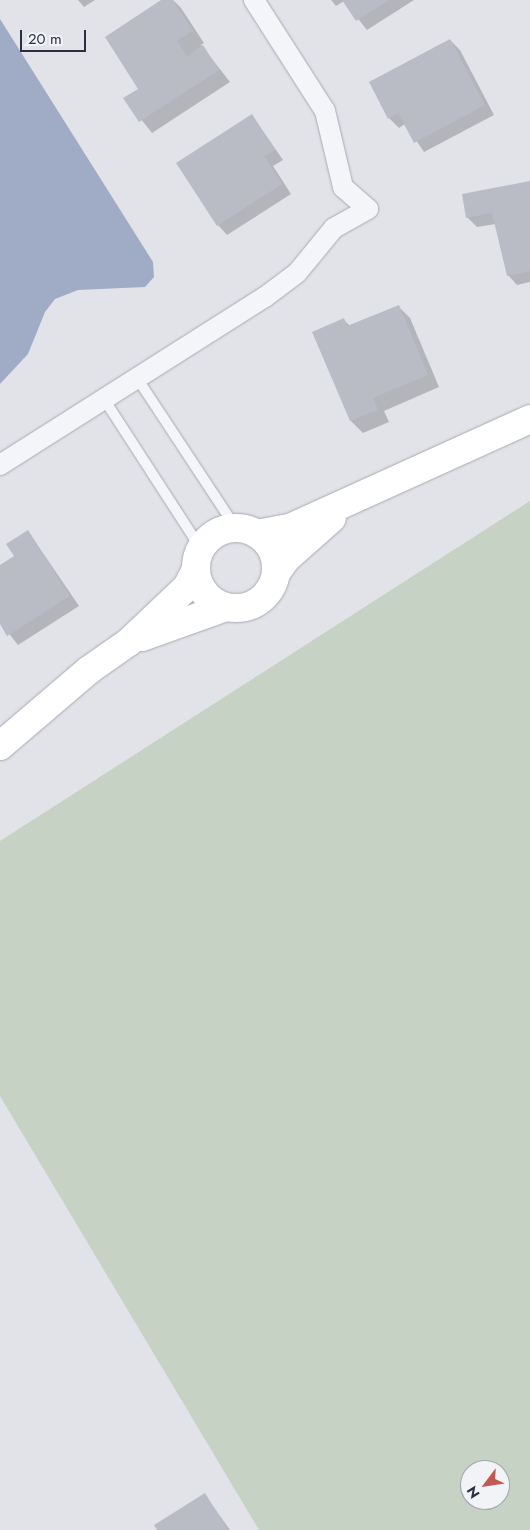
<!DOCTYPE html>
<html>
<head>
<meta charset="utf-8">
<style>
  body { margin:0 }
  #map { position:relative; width:530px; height:1530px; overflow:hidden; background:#e2e3e9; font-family:Jost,sans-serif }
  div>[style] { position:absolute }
  .green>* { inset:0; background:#c5d2c4 }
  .water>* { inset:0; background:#a0abc6 }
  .shadow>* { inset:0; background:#0003 }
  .building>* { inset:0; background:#babcc5 }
  .roads { filter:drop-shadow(0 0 1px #a8a9b3) drop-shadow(0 0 1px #a8a9b3) }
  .lane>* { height:10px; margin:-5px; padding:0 5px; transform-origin:5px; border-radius:5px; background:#f4f5f8 }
  .street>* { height:20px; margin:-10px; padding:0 10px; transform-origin:10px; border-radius:10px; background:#f4f5f8 }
  .secondary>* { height:28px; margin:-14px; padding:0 14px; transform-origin:14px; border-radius:14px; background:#fff }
  .secondary>.ring { margin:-14px; padding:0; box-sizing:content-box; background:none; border:28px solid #fff; border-radius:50% }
  span { translate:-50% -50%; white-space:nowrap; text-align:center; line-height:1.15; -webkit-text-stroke:4px #f1f3f7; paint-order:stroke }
  .north { position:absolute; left:460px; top:1460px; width:50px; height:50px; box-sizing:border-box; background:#f1f3f7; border:1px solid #a2a5ad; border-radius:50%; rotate:239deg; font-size:14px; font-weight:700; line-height:20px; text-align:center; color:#2c2f3f }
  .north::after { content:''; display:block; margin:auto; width:18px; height:22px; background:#c25953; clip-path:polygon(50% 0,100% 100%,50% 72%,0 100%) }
  .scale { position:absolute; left:20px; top:30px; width:66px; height:22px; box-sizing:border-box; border:2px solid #2c2f3f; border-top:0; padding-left:6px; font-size:15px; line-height:18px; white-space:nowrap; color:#2c2f3f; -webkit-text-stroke:4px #f1f3f7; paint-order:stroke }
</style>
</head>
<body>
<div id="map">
  <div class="green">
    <div style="clip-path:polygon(evenodd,530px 501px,530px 1530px,259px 1530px,0 1096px,0 841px,530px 501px,470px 1470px,500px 1470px,500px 1500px,470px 1500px,470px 1470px)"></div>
  </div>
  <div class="water">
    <div style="clip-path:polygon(0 19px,153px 262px,154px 277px,145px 287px,78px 290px,55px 299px,45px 312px,28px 354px,0 384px)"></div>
  </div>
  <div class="shadow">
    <div style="clip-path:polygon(78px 0,95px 0,84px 7px)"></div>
    <div style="clip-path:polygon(164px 0,173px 0,181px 8px,204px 43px,201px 45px,230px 82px,152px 133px,125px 99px,140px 89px)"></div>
    <div style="clip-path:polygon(331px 0,414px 0,367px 30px,344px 1px,336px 6px)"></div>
    <div style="clip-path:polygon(450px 40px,460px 50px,494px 115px,424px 152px,405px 124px,399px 128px,389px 118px,370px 83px)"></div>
    <div style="clip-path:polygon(252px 115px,283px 160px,273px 166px,291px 194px,227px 235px,218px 225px)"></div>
    <div style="clip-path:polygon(530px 183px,530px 282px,517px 285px,508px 275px,496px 224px,477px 227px,468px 218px,463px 195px)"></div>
    <div style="clip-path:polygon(398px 306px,410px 318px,439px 387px,384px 411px,389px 422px,363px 433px,351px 421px,314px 332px,344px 320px,350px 326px)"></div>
    <div style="clip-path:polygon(28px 531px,79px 606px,18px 645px,0 622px,0 566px,16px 556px)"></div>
    <div style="clip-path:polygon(205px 1495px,230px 1530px,159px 1530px)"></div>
  </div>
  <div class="building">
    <div style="clip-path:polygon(161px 0,173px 0,193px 31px,177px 41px,187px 56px,203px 45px,219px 70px,139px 122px,123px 98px,138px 89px,105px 37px)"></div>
    <div style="clip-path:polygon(342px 0,389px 0,356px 21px)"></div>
    <div style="clip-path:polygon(450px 39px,485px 105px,414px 143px,398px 113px,388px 119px,369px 82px)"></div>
    <div style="clip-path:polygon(252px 114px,275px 150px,264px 156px,282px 184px,217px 226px,176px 163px)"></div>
    <div style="clip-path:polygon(530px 181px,530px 271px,507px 276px,492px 213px,466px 218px,462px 194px)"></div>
    <div style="clip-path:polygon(399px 305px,428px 375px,373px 398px,378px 410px,350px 421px,312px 332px,344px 318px,347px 326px)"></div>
    <div style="clip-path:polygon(28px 530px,70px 596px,7px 636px,0 624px,0 565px,14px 556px,6px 544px)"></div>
    <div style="clip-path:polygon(205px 1493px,228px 1530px,157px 1530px,154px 1525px)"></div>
  </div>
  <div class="roads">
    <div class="lane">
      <div style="left:137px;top:378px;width:180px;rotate:56.6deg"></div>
      <div style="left:104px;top:399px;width:179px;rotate:57.1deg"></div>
    </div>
    <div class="street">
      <div style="left:0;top:465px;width:314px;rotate:-32.4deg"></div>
      <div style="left:265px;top:297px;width:40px;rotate:-37deg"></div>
      <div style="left:297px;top:273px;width:58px;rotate:-50.6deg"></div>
      <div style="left:334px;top:228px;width:39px;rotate:-29deg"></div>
      <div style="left:368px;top:209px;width:33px;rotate:-139deg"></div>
      <div style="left:343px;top:187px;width:78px;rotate:-103.3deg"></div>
      <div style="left:325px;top:111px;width:132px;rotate:-122.6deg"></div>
    </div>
    <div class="secondary">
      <div class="ring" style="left:196px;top:528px;width:52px;height:52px"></div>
      <div style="left:257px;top:534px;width:36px;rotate:-11deg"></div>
      <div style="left:292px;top:527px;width:261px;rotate:-24.4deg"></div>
      <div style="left:276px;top:573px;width:19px;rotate:-54deg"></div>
      <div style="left:287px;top:558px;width:60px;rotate:-41.6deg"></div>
      <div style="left:142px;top:637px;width:89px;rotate:-19.7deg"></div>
      <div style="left:0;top:746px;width:117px;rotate:-40.5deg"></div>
      <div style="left:89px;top:670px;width:49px;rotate:-35deg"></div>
      <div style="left:129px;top:642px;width:80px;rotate:-43.5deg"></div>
      <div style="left:187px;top:587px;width:20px;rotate:-63deg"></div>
    </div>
  </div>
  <div class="north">N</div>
  <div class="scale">20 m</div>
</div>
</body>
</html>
